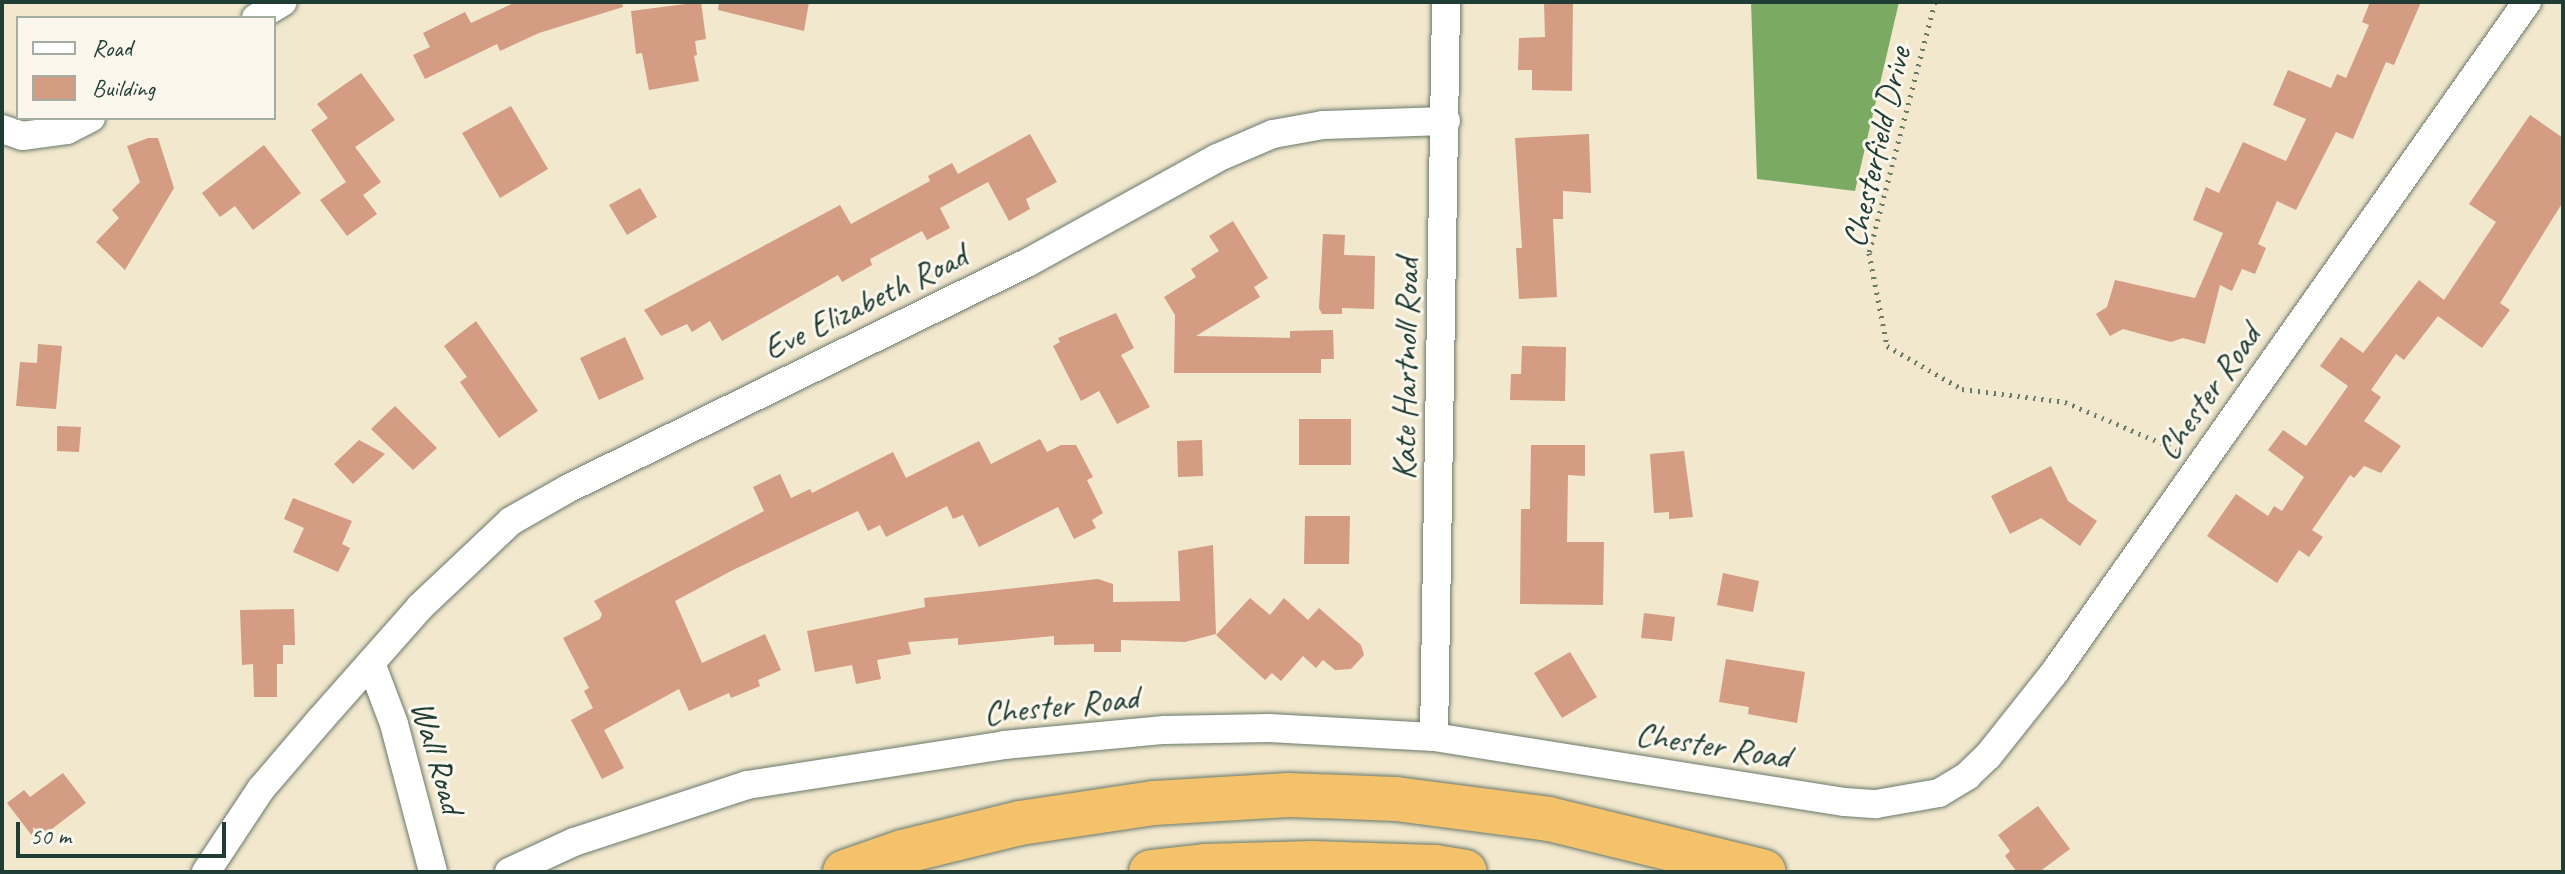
<!DOCTYPE html>
<html>
<head>
<meta charset="utf-8">
<style>
  body { margin:0 }
  #map { position:relative; width:2565px; height:874px; overflow:hidden; background:#f2e8ce; font-family:Caveat,sans-serif }
  div>[style] { position:absolute }
  .forest>* { inset:0; background:#7baa62 }
  .building>* { inset:0; background:#d39c83 }
  .path>* { height:5px; margin-top:-2.5px; transform-origin:0; background:repeating-linear-gradient(90deg,#69796a 0 2px,transparent 0 8px) }
  .roads { filter:drop-shadow(0 0 2px #69796a) drop-shadow(0 0 2px #69796a) }
  .street>* { height:28px; margin:-14px; padding:0 14px; transform-origin:14px; border-radius:14px; background:#fff }
  .highway>* { height:44px; margin:-22px; padding:0 22px; transform-origin:22px; border-radius:22px; background:#f4c26a }
  span { translate:-50% -50%; white-space:nowrap; text-align:center; line-height:1.15; -webkit-text-stroke:6px #fbf7ec; paint-order:stroke }
  .street-label { font-size:34px; color:#1f3d34 }
  .frame { position:absolute; inset:0; border:4px solid #1f3d34; pointer-events:none }
  .legend { position:absolute; left:16px; top:16px; width:260px; height:104px; box-sizing:border-box; background:#fbf7ec; border:2px solid #a3ada2; margin:0; padding:10px 14px; list-style:none; font-size:24px; color:#1f3d34 }
  .legend li { display:flex; align-items:center; gap:16px; height:40px }
  .legend b { width:40px; border:2px solid #a3ada2 }
  .scale { position:absolute; left:16px; top:822px; width:210px; height:36px; box-sizing:border-box; border:4px solid #1f3d34; border-top:0; padding-left:10px; font-size:24px; line-height:28px; white-space:nowrap; color:#1f3d34; -webkit-text-stroke:6px #fbf7ec; paint-order:stroke }
</style>
</head>
<body>
<div id="map">
  <div class="forest">
    <div style="clip-path:polygon(1751px 2px,1899px 2px,1855px 191px,1757px 179px)"></div>
  </div>
  <div class="building">
    <div style="clip-path:polygon(516px 2px,622px 2px,623px 7px,539px 33px,500px 51px,497px 44px,425px 79px,413px 55px,430px 47px,423px 33px,465px 12px,471px 23px)"></div>
    <div style="clip-path:polygon(701px 2px,706px 39px,695px 41px,697px 55px,694px 56px,699px 81px,649px 90px,642px 53px,636px 54px,631px 11px)"></div>
    <div style="clip-path:polygon(719px 2px,809px 2px,804px 31px,718px 10px)"></div>
    <div style="clip-path:polygon(1544px 2px,1573px 2px,1572px 91px,1532px 90px,1532px 70px,1518px 70px,1519px 38px,1545px 37px)"></div>
    <div style="clip-path:polygon(2370px 2px,2421px 2px,2394px 65px,2386px 62px,2353px 139px,2336px 132px,2296px 210px,2277px 201px,2258px 244px,2266px 248px,2255px 274px,2242px 269px,2232px 291px,2220px 285px,2205px 344px,2183px 338px,2171px 342px,2123px 329px,2110px 336px,2096px 314px,2107px 307px,2115px 280px,2195px 298px,2223px 233px,2193px 220px,2206px 187px,2219px 193px,2243px 142px,2286px 161px,2306px 119px,2273px 105px,2288px 70px,2331px 88px,2337px 74px,2346px 78px,2369px 25px,2362px 22px)"></div>
    <div style="clip-path:polygon(361px 73px,395px 120px,355px 147px,381px 182px,363px 195px,377px 214px,347px 236px,320px 200px,346px 182px,311px 130px,328px 118px,317px 104px)"></div>
    <div style="clip-path:polygon(511px 106px,548px 169px,500px 198px,462px 133px)"></div>
    <div style="clip-path:polygon(2530px 115px,2563px 138px,2563px 202px,2500px 303px,2510px 310px,2482px 348px,2438px 316px,2404px 360px,2396px 354px,2371px 390px,2381px 397px,2364px 421px,2401px 446px,2381px 473px,2364px 466px,2354px 478px,2350px 475px,2312px 530px,2323px 537px,2309px 557px,2299px 550px,2277px 583px,2207px 536px,2236px 494px,2268px 516px,2274px 506px,2282px 511px,2304px 477px,2268px 450px,2283px 430px,2306px 446px,2348px 386px,2320px 366px,2341px 337px,2363px 353px,2419px 280px,2444px 300px,2496px 222px,2469px 204px)"></div>
    <div style="clip-path:polygon(1030px 134px,1057px 182px,1026px 199px,1030px 209px,1009px 221px,988px 182px,940px 208px,950px 228px,927px 240px,922px 231px,870px 259px,872px 265px,842px 282px,838px 275px,722px 341px,710px 321px,692px 332px,687px 324px,661px 336px,644px 310px,840px 205px,851px 224px,930px 181px,928px 176px,952px 163px,958px 174px)"></div>
    <div style="clip-path:polygon(1589px 134px,1591px 193px,1563px 191px,1563px 219px,1553px 219px,1557px 297px,1519px 299px,1516px 248px,1522px 248px,1515px 138px)"></div>
    <div style="clip-path:polygon(148px 138px,158px 138px,174px 188px,125px 270px,96px 242px,119px 218px,112px 210px,140px 182px,127px 146px)"></div>
    <div style="clip-path:polygon(264px 145px,301px 193px,253px 230px,235px 206px,220px 217px,202px 193px)"></div>
    <div style="clip-path:polygon(640px 188px,657px 217px,627px 235px,609px 205px)"></div>
    <div style="clip-path:polygon(1233px 221px,1268px 278px,1254px 287px,1260px 297px,1196px 336px,1290px 338px,1290px 331px,1333px 330px,1334px 359px,1321px 359px,1321px 373px,1174px 373px,1175px 315px,1164px 297px,1196px 277px,1191px 269px,1219px 251px,1209px 236px)"></div>
    <div style="clip-path:polygon(1323px 234px,1345px 235px,1344px 255px,1375px 256px,1374px 309px,1342px 308px,1342px 314px,1322px 314px,1319px 308px)"></div>
    <div style="clip-path:polygon(1116px 313px,1134px 348px,1121px 355px,1150px 407px,1117px 424px,1099px 391px,1081px 401px,1053px 346px,1060px 342px,1058px 338px)"></div>
    <div style="clip-path:polygon(476px 321px,538px 411px,499px 438px,460px 382px,467px 377px,444px 346px)"></div>
    <div style="clip-path:polygon(625px 337px,644px 379px,599px 400px,580px 358px)"></div>
    <div style="clip-path:polygon(38px 344px,62px 346px,56px 409px,16px 406px,20px 362px,37px 363px)"></div>
    <div style="clip-path:polygon(1522px 346px,1566px 347px,1565px 401px,1510px 400px,1511px 374px,1521px 374px)"></div>
    <div style="clip-path:polygon(395px 406px,437px 448px,413px 470px,371px 429px)"></div>
    <div style="clip-path:polygon(1299px 419px,1351px 419px,1351px 465px,1299px 465px)"></div>
    <div style="clip-path:polygon(57px 426px,81px 427px,79px 452px,57px 451px)"></div>
    <div style="clip-path:polygon(1040px 439px,1047px 452px,1061px 445px,1076px 445px,1093px 477px,1087px 480px,1103px 513px,1092px 520px,1096px 528px,1074px 539px,1058px 507px,979px 547px,963px 515px,953px 519px,947px 506px,886px 537px,880px 525px,868px 531px,858px 511px,733px 570px,675px 601px,702px 663px,765px 634px,781px 670px,758px 680px,760px 686px,731px 698px,729px 693px,689px 711px,679px 689px,604px 730px,624px 768px,602px 779px,571px 720px,593px 708px,584px 691px,589px 688px,563px 638px,600px 619px,602px 614px,594px 601px,764px 511px,753px 487px,780px 474px,791px 498px,810px 489px,812px 493px,893px 452px,906px 478px,979px 441px,991px 464px)"></div>
    <div style="clip-path:polygon(359px 440px,385px 454px,353px 484px,334px 464px)"></div>
    <div style="clip-path:polygon(1202px 440px,1203px 476px,1178px 477px,1177px 441px)"></div>
    <div style="clip-path:polygon(1531px 445px,1585px 445px,1585px 476px,1568px 475px,1567px 542px,1604px 542px,1603px 605px,1520px 604px,1521px 509px,1530px 509px)"></div>
    <div style="clip-path:polygon(1684px 451px,1693px 517px,1669px 519px,1669px 512px,1654px 513px,1650px 454px)"></div>
    <div style="clip-path:polygon(2051px 466px,2068px 501px,2097px 521px,2080px 546px,2041px 518px,2010px 534px,1991px 496px)"></div>
    <div style="clip-path:polygon(293px 498px,352px 521px,342px 544px,350px 548px,338px 572px,293px 552px,304px 528px,284px 519px)"></div>
    <div style="clip-path:polygon(1305px 516px,1350px 516px,1349px 564px,1304px 564px)"></div>
    <div style="clip-path:polygon(1213px 545px,1216px 634px,1185px 642px,1121px 640px,1121px 652px,1094px 652px,1094px 644px,1054px 645px,1054px 636px,958px 645px,958px 638px,908px 642px,911px 654px,877px 660px,881px 679px,856px 684px,852px 665px,815px 672px,807px 631px,925px 607px,924px 598px,1098px 579px,1113px 584px,1113px 602px,1180px 601px,1178px 551px)"></div>
    <div style="clip-path:polygon(1723px 573px,1759px 581px,1753px 612px,1717px 605px)"></div>
    <div style="clip-path:polygon(1250px 598px,1270px 615px,1284px 598px,1308px 620px,1319px 608px,1361px 645px,1364px 655px,1351px 669px,1335px 670px,1323px 660px,1316px 668px,1303px 656px,1281px 681px,1272px 673px,1265px 680px,1216px 635px)"></div>
    <div style="clip-path:polygon(294px 609px,295px 645px,283px 645px,283px 664px,277px 664px,277px 697px,254px 697px,253px 664px,242px 665px,240px 610px)"></div>
    <div style="clip-path:polygon(1644px 613px,1675px 617px,1672px 641px,1641px 638px)"></div>
    <div style="clip-path:polygon(1570px 652px,1597px 697px,1562px 718px,1534px 673px)"></div>
    <div style="clip-path:polygon(1726px 659px,1805px 672px,1797px 723px,1748px 714px,1749px 707px,1719px 702px)"></div>
    <div style="clip-path:polygon(63px 773px,86px 803px,36px 841px,7px 803px,24px 790px,30px 797px)"></div>
    <div style="clip-path:polygon(2038px 806px,2070px 849px,2039px 872px,2017px 872px,2005px 856px,2010px 851px,1998px 835px)"></div>
  </div>
  <div class="path">
    <div style="left:1935px;top:2px;width:260px;rotate:104.7deg"></div>
    <div style="left:1869px;top:253px;width:95px;rotate:79deg"></div>
    <div style="left:1887px;top:346px;width:86px;rotate:29.8deg"></div>
    <div style="left:1962px;top:389px;width:104px;rotate:7.2deg"></div>
    <div style="left:2065px;top:402px;width:125px;rotate:23.1deg"></div>
  </div>
  <div class="roads">
    <div class="street">
      <div style="left:256px;top:18px;width:31px;rotate:-31deg"></div>
      <div style="left:2px;top:129px;width:21px;rotate:19deg"></div>
      <div style="left:22px;top:136px;width:45px;rotate:-7.6deg"></div>
      <div style="left:67px;top:130px;width:27px;rotate:-27deg"></div>
      <div style="left:371px;top:663px;width:65px;rotate:69.3deg"></div>
      <div style="left:394px;top:724px;width:153px;rotate:75.2deg"></div>
      <div style="left:1434px;top:737px;width:735px;rotate:-89.06deg"></div>
      <div style="left:206px;top:872px;width:100px;rotate:-56.5deg"></div>
      <div style="left:261px;top:789px;width:92px;rotate:-49.4deg"></div>
      <div style="left:321px;top:719px;width:149px;rotate:-48.5deg"></div>
      <div style="left:420px;top:607px;width:125px;rotate:-43.4deg"></div>
      <div style="left:511px;top:521px;width:64px;rotate:-29.7deg"></div>
      <div style="left:567px;top:489px;width:513px;rotate:-26.17deg"></div>
      <div style="left:1027px;top:263px;width:217px;rotate:-28.9deg"></div>
      <div style="left:1217px;top:158px;width:61px;rotate:-23.2deg"></div>
      <div style="left:1273px;top:134px;width:51px;rotate:-10.2deg"></div>
      <div style="left:1323px;top:125px;width:123px;rotate:-1.9deg"></div>
      <div style="left:509px;top:872px;width:72px;rotate:-24.8deg"></div>
      <div style="left:574px;top:842px;width:182px;rotate:-18.2deg"></div>
      <div style="left:747px;top:785px;width:260px;rotate:-8.8deg"></div>
      <div style="left:1004px;top:745px;width:161px;rotate:-5.4deg"></div>
      <div style="left:1164px;top:730px;width:105px;rotate:-1.1deg"></div>
      <div style="left:1269px;top:728px;width:165px;rotate:3.1deg"></div>
      <div style="left:1434px;top:737px;width:416px;rotate:9deg"></div>
      <div style="left:1845px;top:802px;width:31px;rotate:4deg"></div>
      <div style="left:1876px;top:804px;width:64px;rotate:-9.9deg"></div>
      <div style="left:1939px;top:793px;width:33px;rotate:-31deg"></div>
      <div style="left:1967px;top:776px;width:29px;rotate:-44deg"></div>
      <div style="left:1988px;top:756px;width:106px;rotate:-51.5deg"></div>
      <div style="left:2054px;top:673px;width:821px;rotate:-54.82deg"></div>
    </div>
    <div class="highway">
      <div style="left:845px;top:872px;width:60px;rotate:-19.3deg"></div>
      <div style="left:902px;top:852px;width:122px;rotate:-13.8deg"></div>
      <div style="left:1020px;top:823px;width:135px;rotate:-8.5deg"></div>
      <div style="left:1154px;top:803px;width:135px;rotate:-3.4deg"></div>
      <div style="left:1289px;top:795px;width:107px;rotate:2.1deg"></div>
      <div style="left:1396px;top:799px;width:154px;rotate:7.4deg"></div>
      <div style="left:1549px;top:819px;width:221px;rotate:13.8deg"></div>
      <div style="left:1151px;top:872px;width:54px;rotate:-6.3deg"></div>
      <div style="left:1205px;top:866px;width:107px;rotate:-1.6deg"></div>
      <div style="left:1312px;top:863px;width:123px;rotate:1.9deg"></div>
      <div style="left:1435px;top:867px;width:30px;rotate:9deg"></div>
    </div>
  </div>
  <div class="street-label">
    <span style="left:1876px;top:147px;rotate:-77deg">Chesterfield Drive</span>
    <span style="left:865px;top:302px;rotate:-26deg">Eve Elizabeth Road</span>
    <span style="left:1405px;top:369px;rotate:-89deg">Kate Hartnoll Road</span>
    <span style="left:2208px;top:392px;rotate:-55deg">Chester Road</span>
    <span style="left:1061px;top:705px;rotate:-6deg">Chester Road</span>
    <span style="left:1713px;top:745px;rotate:9deg">Chester Road</span>
    <span style="left:438px;top:757px;rotate:74deg">Wall Road</span>
  </div>
  <div class="frame"></div>
  <ul class="legend">
  <li><b style="height:10px;background:#fff"></b>Road</li>
  <li><b style="height:22px;background:#d39c83"></b>Building</li>
  </ul>
  <div class="scale">50 m</div>
</div>
</body>
</html>
